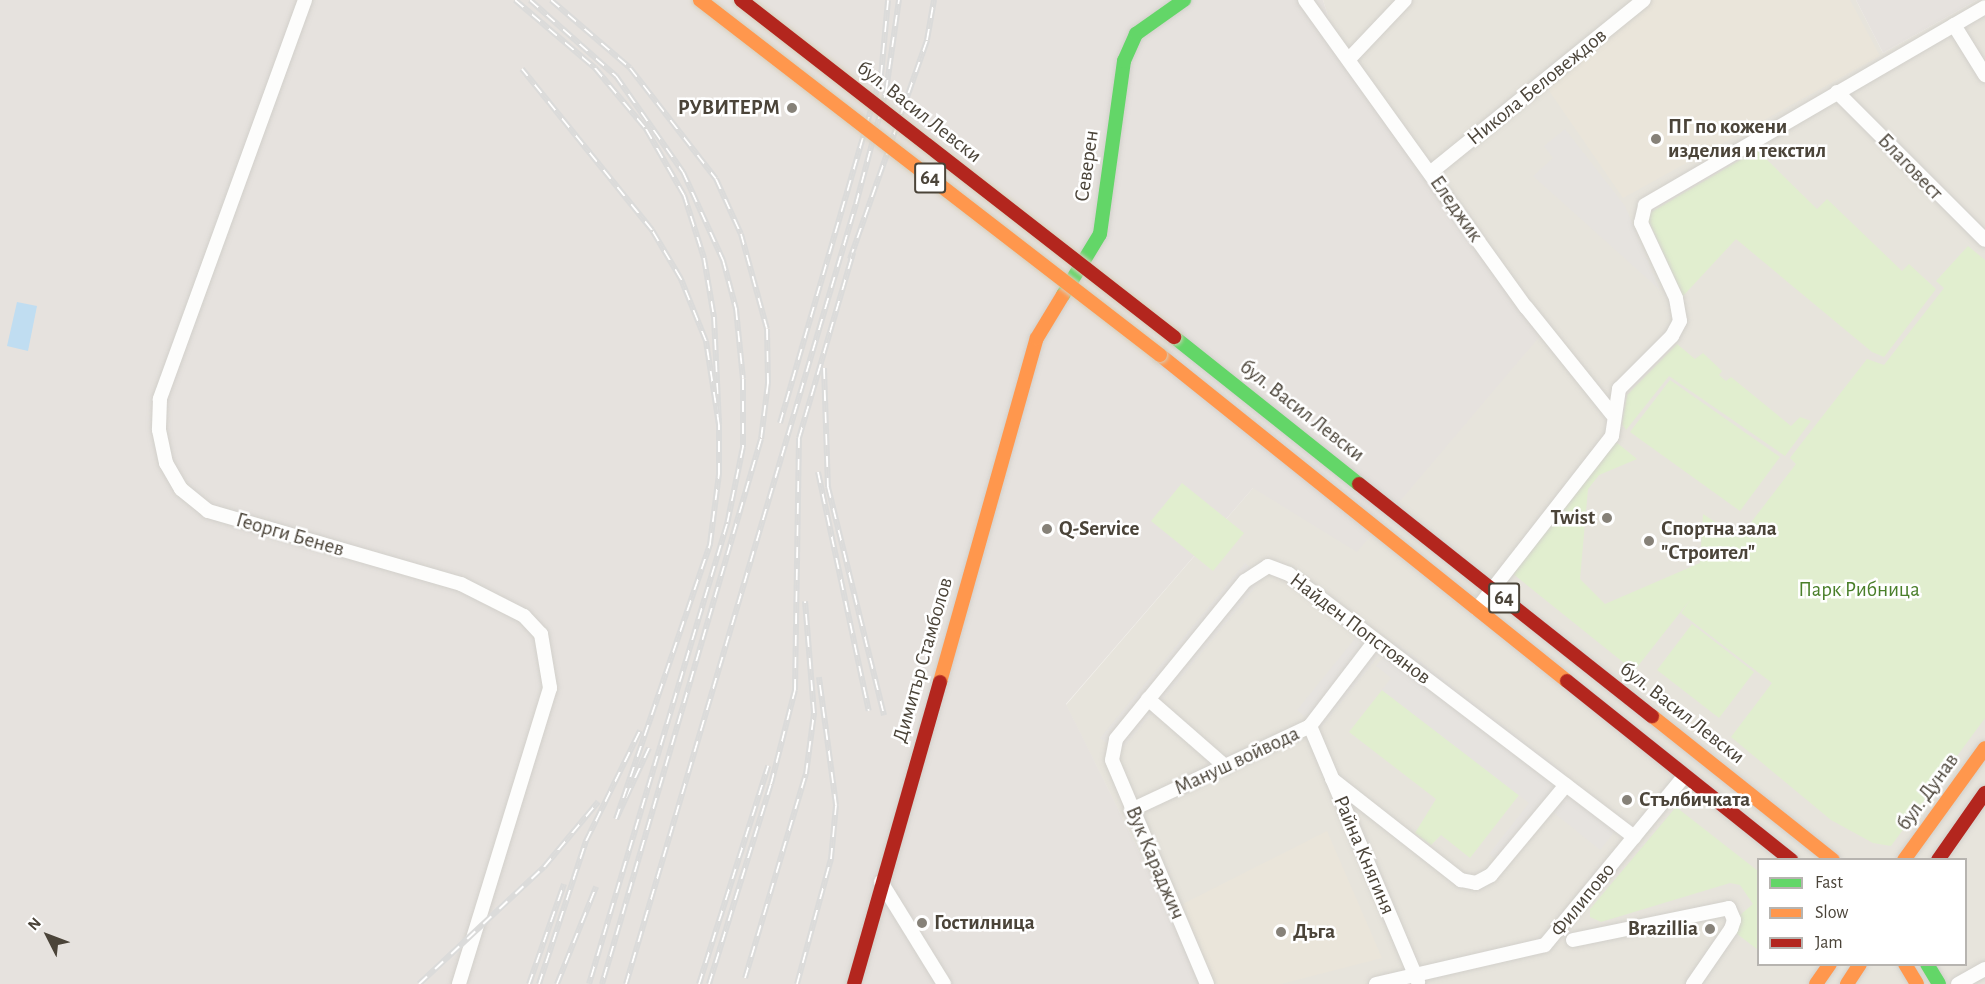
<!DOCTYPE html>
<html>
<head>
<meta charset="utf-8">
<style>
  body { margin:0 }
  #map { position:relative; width:1985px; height:984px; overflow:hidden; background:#f4f2ee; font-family:"Alegreya Sans",sans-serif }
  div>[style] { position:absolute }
  .residential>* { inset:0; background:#e7e4dc }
  .industrial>* { inset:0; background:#e6e2de }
  .education>* { inset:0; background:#eae5da }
  .green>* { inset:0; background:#e1eecf }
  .parking>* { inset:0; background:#e6e3df }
  .water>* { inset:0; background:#c0ddf1 }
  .roads { filter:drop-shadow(0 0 2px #d2d0cb) drop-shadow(0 0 2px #d2d0cb) }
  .street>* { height:14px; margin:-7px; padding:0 7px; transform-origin:7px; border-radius:7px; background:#fdfdfc }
  .fast>* { height:14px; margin:-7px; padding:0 7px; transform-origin:7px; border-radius:7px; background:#63d668 }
  .slow>* { height:14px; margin:-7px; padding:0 7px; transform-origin:7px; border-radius:7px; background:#ff974d }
  .jam>* { height:14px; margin:-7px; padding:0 7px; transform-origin:7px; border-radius:7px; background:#b3261e }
  .rail>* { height:6px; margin-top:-3px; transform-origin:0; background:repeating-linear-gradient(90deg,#fff 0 11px,#dbdbda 0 22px); box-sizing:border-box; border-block:2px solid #dbdbda }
  .bridges { filter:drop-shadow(0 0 2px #d6cebb) drop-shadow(0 0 2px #d6cebb) }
  .slow-bridge>* { height:14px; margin:-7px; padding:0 7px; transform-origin:7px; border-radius:7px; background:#ff974d }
  .jam-bridge>* { height:14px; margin:-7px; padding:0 7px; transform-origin:7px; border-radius:7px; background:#b3261e }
  .dots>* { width:16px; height:16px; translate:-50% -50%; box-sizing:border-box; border:3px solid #fff; border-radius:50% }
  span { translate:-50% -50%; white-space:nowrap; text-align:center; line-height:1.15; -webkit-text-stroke:5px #fff; paint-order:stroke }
  .shield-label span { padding:2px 4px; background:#fff; border:2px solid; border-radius:4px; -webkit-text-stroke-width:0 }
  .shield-label { font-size:20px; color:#4b4439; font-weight:700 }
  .street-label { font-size:21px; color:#4b4439 }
  .poi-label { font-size:21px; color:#4b4439; font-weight:700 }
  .right { translate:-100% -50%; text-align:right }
  .left { translate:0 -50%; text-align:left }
  .park-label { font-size:21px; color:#4a7f2a }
  .legend { position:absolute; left:1757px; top:858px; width:210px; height:108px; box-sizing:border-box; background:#fff; border:2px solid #b7b4b0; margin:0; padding:8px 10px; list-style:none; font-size:18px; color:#4b4439 }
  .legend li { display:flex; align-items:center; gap:12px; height:30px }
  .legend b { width:30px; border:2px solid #b7b4b0 }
  .north { position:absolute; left:18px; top:906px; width:60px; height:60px; -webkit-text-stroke:4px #fff; paint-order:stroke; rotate:312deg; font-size:16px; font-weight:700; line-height:24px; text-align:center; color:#4b4439 }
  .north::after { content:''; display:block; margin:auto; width:21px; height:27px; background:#4b4439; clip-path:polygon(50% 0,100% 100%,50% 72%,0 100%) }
</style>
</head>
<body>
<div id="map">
  <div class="residential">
    <div style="clip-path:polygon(evenodd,1323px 0,1856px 0,1883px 53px,1977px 0,1985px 0,1985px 984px,1205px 984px,1066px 705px,1253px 488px,1342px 62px,1323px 0,1758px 860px,1966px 860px,1966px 964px,1758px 964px,1758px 860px)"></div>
  </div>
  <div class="industrial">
    <div style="clip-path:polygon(0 0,1323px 0,1342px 62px,1540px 336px,1357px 552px,1253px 488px,1066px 704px,1205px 984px,0 984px)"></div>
    <div style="clip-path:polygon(1856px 0,1977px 0,1883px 53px)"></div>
  </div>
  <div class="education">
    <div style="clip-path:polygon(1632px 0,1850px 0,1880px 56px,1623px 198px,1541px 79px)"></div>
    <div style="clip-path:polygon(1327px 831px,1382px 958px,1281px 984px,1215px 984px,1179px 906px)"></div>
  </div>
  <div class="green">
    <div style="clip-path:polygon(1757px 150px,1817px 209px,1827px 199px,1902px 271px,1909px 264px,1936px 289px,1884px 357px,1872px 352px,1736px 239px,1683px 296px,1646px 215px)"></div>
    <div style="clip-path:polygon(1968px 246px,1985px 260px,1985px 718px,1891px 846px,1873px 843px,1831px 820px,1731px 737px,1772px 683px,1681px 613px,1690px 600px,1634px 671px,1512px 573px,1616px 442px,1637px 459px,1599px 475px,1588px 489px,1580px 579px,1605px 604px,1700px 563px,1703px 514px,1739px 538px,1796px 464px,1790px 458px,1867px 359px,1884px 365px,1944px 288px,1936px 281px)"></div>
    <div style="clip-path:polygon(1677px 344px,1695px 359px,1703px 353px,1722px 371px,1719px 375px,1726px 381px,1731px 377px,1791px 426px,1800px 417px,1811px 421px,1785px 456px,1669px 376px,1626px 430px,1622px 424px,1627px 395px)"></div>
    <div style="clip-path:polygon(1670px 380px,1780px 457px,1740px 511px,1630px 432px)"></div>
    <div style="clip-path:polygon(1182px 483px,1244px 533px,1213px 571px,1151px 521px)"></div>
    <div style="clip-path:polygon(1692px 624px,1754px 672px,1719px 718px,1657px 670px)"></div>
    <div style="clip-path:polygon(1382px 690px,1519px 795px,1470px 858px,1441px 835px,1431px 845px,1415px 833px,1436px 799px,1349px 732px)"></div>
    <div style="clip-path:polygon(1676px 807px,1758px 871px,1758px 950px,1727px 926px,1753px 904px,1740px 885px,1730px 883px,1601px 922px,1590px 917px,1590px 909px)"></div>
  </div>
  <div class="parking">
    <div style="clip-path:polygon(1565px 129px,1625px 206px,1660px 290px,1533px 176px,1553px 158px,1544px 146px)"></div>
    <div style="clip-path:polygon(1245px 563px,1263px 578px,1119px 753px,1100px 738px)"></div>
    <div style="clip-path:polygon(1362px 630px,1385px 648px,1320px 729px,1297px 710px)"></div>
    <div style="clip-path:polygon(1395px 642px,1565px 773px,1559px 780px,1619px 826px,1600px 850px,1548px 808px,1501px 863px,1489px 854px,1529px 803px,1382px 690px,1391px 678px,1376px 666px)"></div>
  </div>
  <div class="water">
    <div style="clip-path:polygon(17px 302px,37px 306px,28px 351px,7px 346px)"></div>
  </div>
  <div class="roads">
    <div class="street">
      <div style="left:305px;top:0;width:425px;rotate:110deg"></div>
      <div style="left:160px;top:399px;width:31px;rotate:92deg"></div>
      <div style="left:159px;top:430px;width:34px;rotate:78deg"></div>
      <div style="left:166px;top:463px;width:30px;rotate:60deg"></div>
      <div style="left:181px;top:489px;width:35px;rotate:39deg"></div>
      <div style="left:208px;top:511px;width:263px;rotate:16.1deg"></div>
      <div style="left:461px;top:584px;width:71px;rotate:26.9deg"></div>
      <div style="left:524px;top:616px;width:25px;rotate:47deg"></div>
      <div style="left:541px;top:634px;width:55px;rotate:80.5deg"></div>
      <div style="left:550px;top:688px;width:310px;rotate:107.1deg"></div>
      <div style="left:1305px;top:0;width:378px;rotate:54.3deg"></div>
      <div style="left:1526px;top:307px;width:137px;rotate:51.2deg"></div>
      <div style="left:1954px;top:25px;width:59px;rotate:58.2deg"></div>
      <div style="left:1349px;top:59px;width:81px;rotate:-46.5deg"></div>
      <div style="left:1837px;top:92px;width:209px;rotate:45deg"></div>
      <div style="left:1430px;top:173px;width:275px;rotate:-39deg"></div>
      <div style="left:1477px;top:609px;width:219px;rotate:-52deg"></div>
      <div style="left:1612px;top:436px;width:48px;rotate:-81.5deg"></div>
      <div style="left:1619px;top:389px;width:75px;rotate:-45deg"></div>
      <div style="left:1672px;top:336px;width:17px;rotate:-62deg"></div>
      <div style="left:1680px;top:321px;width:23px;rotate:-100deg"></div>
      <div style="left:1676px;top:298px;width:83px;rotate:-115deg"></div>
      <div style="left:1641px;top:223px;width:18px;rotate:-77deg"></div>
      <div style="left:1645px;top:205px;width:393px;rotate:-30.2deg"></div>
      <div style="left:1148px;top:699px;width:103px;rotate:41.1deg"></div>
      <div style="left:1310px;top:726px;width:278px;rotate:67.1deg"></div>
      <div style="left:1332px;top:779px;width:164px;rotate:38.1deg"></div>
      <div style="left:1461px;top:880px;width:15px;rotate:11deg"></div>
      <div style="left:1476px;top:883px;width:17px;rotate:-28deg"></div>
      <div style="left:1491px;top:875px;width:117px;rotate:-50.2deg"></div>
      <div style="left:1131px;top:810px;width:198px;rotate:-25.1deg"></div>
      <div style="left:1310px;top:726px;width:107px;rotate:-52.6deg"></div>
      <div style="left:881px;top:882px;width:120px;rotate:58.3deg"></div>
      <div style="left:1573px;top:940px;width:159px;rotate:-11.6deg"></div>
      <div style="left:1729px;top:908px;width:13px;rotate:67deg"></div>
      <div style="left:1734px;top:920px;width:9px;rotate:108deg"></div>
      <div style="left:1731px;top:929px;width:67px;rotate:124.6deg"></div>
      <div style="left:1207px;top:984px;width:243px;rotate:-113deg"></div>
      <div style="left:1112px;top:760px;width:21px;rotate:-79deg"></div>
      <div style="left:1116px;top:739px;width:204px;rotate:-50.8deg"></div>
      <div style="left:1245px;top:581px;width:27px;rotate:-33deg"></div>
      <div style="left:1268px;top:566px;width:22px;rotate:21deg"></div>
      <div style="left:1289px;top:574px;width:434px;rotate:37.3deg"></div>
      <div style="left:1376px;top:984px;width:173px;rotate:-13deg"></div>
      <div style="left:1545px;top:945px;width:220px;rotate:-50.5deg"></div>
      <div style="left:1958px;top:984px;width:31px;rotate:-29deg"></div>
    </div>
    <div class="fast">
      <div style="left:1063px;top:295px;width:71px;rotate:-58.8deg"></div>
      <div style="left:1100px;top:234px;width:175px;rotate:-82.1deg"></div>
      <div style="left:1124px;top:61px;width:30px;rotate:-66deg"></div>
      <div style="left:1136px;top:34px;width:59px;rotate:-35.3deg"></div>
      <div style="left:1174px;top:337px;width:236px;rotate:38.5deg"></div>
      <div style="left:1927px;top:964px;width:23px;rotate:59deg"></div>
    </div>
    <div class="slow">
      <div style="left:1160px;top:355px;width:521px;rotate:38.69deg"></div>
      <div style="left:940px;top:682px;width:357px;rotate:-74.3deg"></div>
      <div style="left:1037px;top:338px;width:50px;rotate:-58.8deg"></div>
      <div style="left:1652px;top:716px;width:231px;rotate:38.5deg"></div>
      <div style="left:1904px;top:860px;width:138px;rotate:-54.1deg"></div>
      <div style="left:1905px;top:964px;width:23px;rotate:59deg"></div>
      <div style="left:1816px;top:984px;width:24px;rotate:-55deg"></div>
      <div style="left:1847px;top:984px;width:24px;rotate:-57deg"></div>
    </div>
    <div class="jam">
      <div style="left:1359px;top:484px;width:374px;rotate:38.4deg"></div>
      <div style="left:1567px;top:681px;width:287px;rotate:38.6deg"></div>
      <div style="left:1938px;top:860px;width:82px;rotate:-55deg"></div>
      <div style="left:854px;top:984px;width:314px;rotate:-74.1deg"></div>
    </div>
  </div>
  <div class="rail">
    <div style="left:515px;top:0;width:105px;rotate:40.4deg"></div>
    <div style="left:595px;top:68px;width:80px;rotate:50.1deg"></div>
    <div style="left:646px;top:129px;width:76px;rotate:60.1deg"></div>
    <div style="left:684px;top:195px;width:66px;rotate:72.4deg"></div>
    <div style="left:704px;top:258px;width:60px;rotate:80.4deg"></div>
    <div style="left:714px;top:317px;width:108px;rotate:87.3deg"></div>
    <div style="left:719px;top:425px;width:85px;rotate:-98.8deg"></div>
    <div style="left:706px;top:341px;width:67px;rotate:-112deg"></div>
    <div style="left:681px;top:279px;width:57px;rotate:-120.6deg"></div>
    <div style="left:652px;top:230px;width:207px;rotate:-128.9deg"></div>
    <div style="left:530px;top:0;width:115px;rotate:41.5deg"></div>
    <div style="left:616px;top:76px;width:117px;rotate:55.1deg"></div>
    <div style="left:683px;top:172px;width:97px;rotate:65.6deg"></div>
    <div style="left:723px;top:260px;width:51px;rotate:75.1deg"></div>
    <div style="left:736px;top:309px;width:70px;rotate:84.3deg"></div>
    <div style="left:743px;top:379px;width:68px;rotate:90deg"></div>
    <div style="left:743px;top:447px;width:79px;rotate:101.7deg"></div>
    <div style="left:727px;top:524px;width:480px;rotate:106.7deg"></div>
    <div style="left:551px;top:0;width:104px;rotate:40.7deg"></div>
    <div style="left:630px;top:68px;width:140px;rotate:52.2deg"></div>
    <div style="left:716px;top:179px;width:60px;rotate:65.6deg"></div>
    <div style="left:741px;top:234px;width:98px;rotate:74.7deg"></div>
    <div style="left:767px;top:329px;width:54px;rotate:88.9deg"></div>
    <div style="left:768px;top:383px;width:56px;rotate:97.1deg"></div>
    <div style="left:761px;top:439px;width:568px;rotate:106.26deg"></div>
    <div style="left:850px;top:259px;width:232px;rotate:-70.6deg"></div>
    <div style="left:927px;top:40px;width:41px;rotate:-80.1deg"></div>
    <div style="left:824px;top:368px;width:119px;rotate:88.1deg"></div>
    <div style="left:828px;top:487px;width:235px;rotate:76.2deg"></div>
    <div style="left:780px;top:423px;width:361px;rotate:-73.8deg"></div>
    <div style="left:881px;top:76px;width:76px;rotate:-84.7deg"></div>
    <div style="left:818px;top:472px;width:244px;rotate:78deg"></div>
    <div style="left:649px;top:748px;width:78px;rotate:114.9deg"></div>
    <div style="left:616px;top:819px;width:291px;rotate:-71.1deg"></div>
    <div style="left:710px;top:544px;width:71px;rotate:-82.7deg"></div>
    <div style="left:719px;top:474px;width:49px;rotate:-90deg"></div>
    <div style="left:745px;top:978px;width:213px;rotate:-73.4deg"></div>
    <div style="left:806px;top:774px;width:62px;rotate:-82.5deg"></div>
    <div style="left:814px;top:713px;width:112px;rotate:-94.6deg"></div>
    <div style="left:419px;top:984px;width:171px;rotate:-43.1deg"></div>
    <div style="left:544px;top:867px;width:85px;rotate:-50.3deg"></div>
    <div style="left:529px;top:984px;width:106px;rotate:-70.7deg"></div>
    <div style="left:539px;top:984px;width:151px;rotate:-71.8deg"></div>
    <div style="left:586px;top:841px;width:123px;rotate:-63.9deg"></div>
    <div style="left:557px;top:984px;width:105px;rotate:-68.1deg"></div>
    <div style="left:626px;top:984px;width:813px;rotate:-73.57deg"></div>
    <div style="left:856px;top:204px;width:117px;rotate:-75.1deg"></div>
    <div style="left:886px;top:91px;width:92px;rotate:-81.9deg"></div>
    <div style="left:699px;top:984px;width:229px;rotate:-72.4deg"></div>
    <div style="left:709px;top:984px;width:209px;rotate:-72.8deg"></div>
    <div style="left:771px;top:784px;width:97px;rotate:-75.7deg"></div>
    <div style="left:795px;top:690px;width:252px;rotate:-89.1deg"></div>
    <div style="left:799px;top:438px;width:193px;rotate:-73.7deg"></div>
    <div style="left:797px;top:984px;width:130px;rotate:-74.8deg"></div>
    <div style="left:831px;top:859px;width:54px;rotate:-84.7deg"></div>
    <div style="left:836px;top:805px;width:129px;rotate:-97.6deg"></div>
  </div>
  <div class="bridges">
    <div class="slow-bridge">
      <div style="left:700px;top:0;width:581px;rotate:37.66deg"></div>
    </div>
    <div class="jam-bridge">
      <div style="left:741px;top:0;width:549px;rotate:37.89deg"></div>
    </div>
  </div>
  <div class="dots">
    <div style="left:792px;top:108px;background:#868178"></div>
    <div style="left:1656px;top:139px;background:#868178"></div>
    <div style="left:1607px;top:518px;background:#868178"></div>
    <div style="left:1047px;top:529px;background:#868178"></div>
    <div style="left:1649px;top:541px;background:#868178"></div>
    <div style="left:1627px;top:800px;background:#868178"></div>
    <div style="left:922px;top:923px;background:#868178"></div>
    <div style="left:1710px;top:929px;background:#868178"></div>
    <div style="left:1281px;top:932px;background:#868178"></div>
  </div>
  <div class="shield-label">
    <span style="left:930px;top:178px">64</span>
    <span style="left:1504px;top:598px">64</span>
  </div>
  <div class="street-label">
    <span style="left:1537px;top:87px;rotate:-39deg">Никола Беловеждов</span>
    <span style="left:919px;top:112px;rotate:38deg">бул. Васил Левски</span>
    <span style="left:1087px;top:166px;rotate:-82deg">Северен</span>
    <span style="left:1910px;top:167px;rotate:46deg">Благовест</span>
    <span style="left:1456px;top:209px;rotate:55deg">Еледжик</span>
    <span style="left:1302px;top:411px;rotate:38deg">бул. Васил Левски</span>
    <span style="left:290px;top:535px;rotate:16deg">Георги Бенев</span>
    <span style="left:1360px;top:629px;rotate:37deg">Найден Попстоянов</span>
    <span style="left:923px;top:660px;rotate:-74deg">Димитър Стамболов</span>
    <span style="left:1682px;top:713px;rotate:38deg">бул. Васил Левски</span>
    <span style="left:1237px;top:761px;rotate:-25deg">Мануш войвода</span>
    <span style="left:1928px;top:792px;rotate:-54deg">бул. Дунав</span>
    <span style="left:1364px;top:855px;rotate:67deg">Райна Княгиня</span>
    <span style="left:1155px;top:863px;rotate:67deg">Вук Караджич</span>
    <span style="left:1583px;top:900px;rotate:-51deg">Филипово</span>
  </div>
  <div class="poi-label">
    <span class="right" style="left:780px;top:108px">РУВИТЕРМ</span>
    <span class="left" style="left:1668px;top:139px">ПГ по кожени<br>изделия и текстил</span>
    <span class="right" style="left:1595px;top:518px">Twist</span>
    <span class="left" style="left:1059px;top:529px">Q-Service</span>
    <span class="left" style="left:1661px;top:541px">Спортна зала<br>"Строител"</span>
    <span class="left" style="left:1639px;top:800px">Стълбичката</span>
    <span class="left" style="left:934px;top:923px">Гостилница</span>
    <span class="right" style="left:1698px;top:929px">Brazillia</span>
    <span class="left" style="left:1293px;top:932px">Дъга</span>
  </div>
  <div class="park-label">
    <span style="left:1859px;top:590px">Парк Рибница</span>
  </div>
  <ul class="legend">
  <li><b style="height:8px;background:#63d668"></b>Fast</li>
  <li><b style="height:8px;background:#ff974d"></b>Slow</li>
  <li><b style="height:8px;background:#b3261e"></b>Jam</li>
  </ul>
  <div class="north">N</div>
</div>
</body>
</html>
